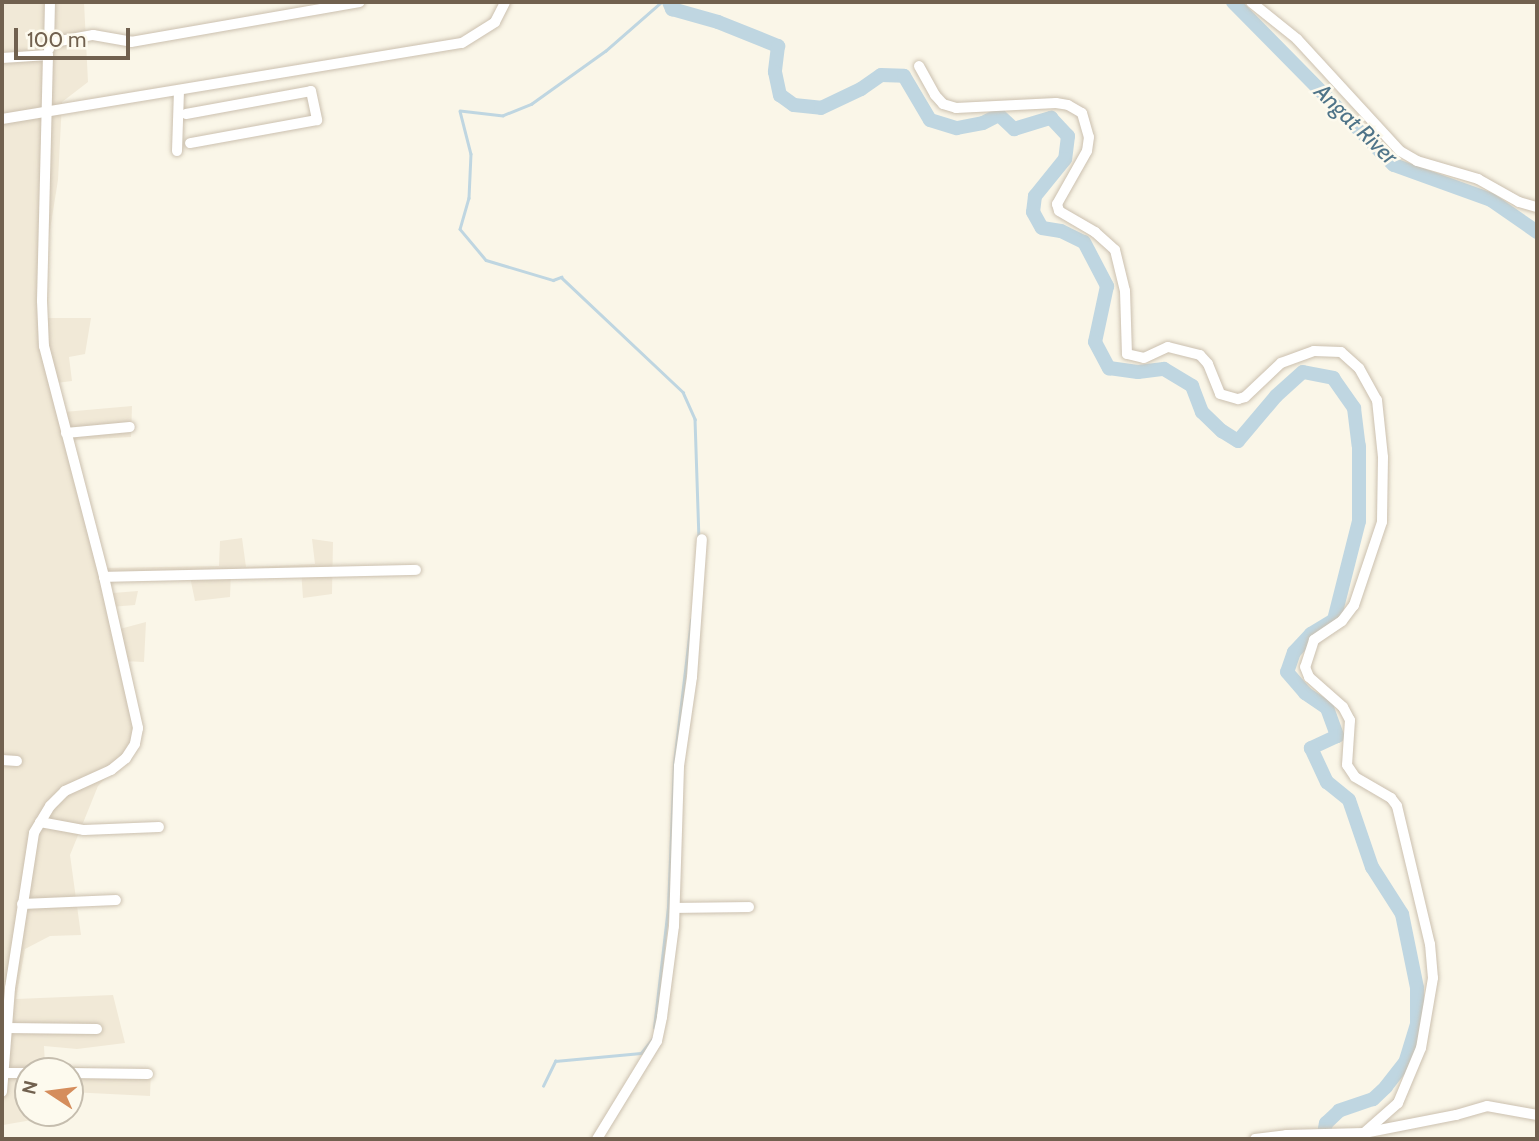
<!DOCTYPE html>
<html>
<head>
<meta charset="utf-8">
<style>
  body { margin:0 }
  #map { position:relative; width:1539px; height:1141px; overflow:hidden; background:#faf6e8; font-family:Cabin,sans-serif }
  div>[style] { position:absolute }
  .residential>* { inset:0; background:#f1e9d7 }
  .stream>* { height:2.5px; margin:-1.25px; padding:0 1.25px; transform-origin:1.25px; border-radius:1.25px; background:#bfd6e1 }
  .river>* { height:14px; margin:-7px; padding:0 7px; transform-origin:7px; border-radius:7px; background:#bfd6e1 }
  .roads { filter:drop-shadow(0 0 2px #cbc0af) drop-shadow(0 0 2px #cbc0af) }
  .minor>* { height:10px; margin:-5px; padding:0 5px; transform-origin:5px; border-radius:5px; background:#fff }
  span { translate:-50% -50%; white-space:nowrap; text-align:center; line-height:1.15; -webkit-text-stroke:5px #fdfaee; paint-order:stroke }
  .water-label { font-size:23px; color:#4f7488; font-style:italic }
  .frame { position:absolute; inset:0; border:4px solid #71614f; pointer-events:none }
  .north { position:absolute; left:14px; top:1057px; width:70px; height:70px; box-sizing:border-box; background:#fdfaee; border:2px solid #c5bdae; border-radius:50%; rotate:283deg; font-size:19px; font-weight:700; line-height:28px; text-align:center; color:#71614f }
  .north::after { content:''; display:block; margin:auto; width:24px; height:32px; background:#d58d5c; clip-path:polygon(50% 0,100% 100%,50% 72%,0 100%) }
  .scale { position:absolute; left:14px; top:28px; width:116px; height:32px; box-sizing:border-box; border:4px solid #71614f; border-top:0; padding-left:9px; font-size:21px; line-height:24px; white-space:nowrap; color:#71614f; -webkit-text-stroke:5px #fdfaee; paint-order:stroke }
</style>
</head>
<body>
<div id="map">
  <div class="residential">
    <div style="clip-path:polygon(2px 2px,84px 2px,88px 82px,62px 102px,58px 180px,41px 286px,43px 318px,91px 318px,85px 354px,69px 357px,72px 381px,56px 383px,64px 412px,132px 406px,131px 437px,74px 440px,104px 568px,219px 566px,220px 541px,242px 538px,246px 567px,315px 564px,312px 539px,333px 542px,332px 594px,303px 598px,301px 570px,231px 571px,230px 597px,195px 601px,189px 572px,107px 575px,113px 593px,138px 591px,135px 605px,110px 607px,116px 630px,146px 622px,144px 662px,123px 661px,140px 722px,124px 759px,98px 786px,70px 855px,81px 935px,50px 936px,25px 949px,16px 999px,113px 995px,125px 1043px,77px 1049px,44px 1046px,45px 1065px,151px 1071px,150px 1096px,70px 1092px,70px 1071px,28px 1071px,28px 1113px,34px 1113px,32px 1120px,3px 1125px,2px 1133px)"></div>
  </div>
  <div class="stream">
    <div style="left:662px;top:2px;width:74px;rotate:138.8deg"></div>
    <div style="left:606px;top:51px;width:91px;rotate:144.4deg"></div>
    <div style="left:532px;top:104px;width:31px;rotate:158deg"></div>
    <div style="left:503px;top:116px;width:43px;rotate:-173.4deg"></div>
    <div style="left:460px;top:111px;width:44px;rotate:75.7deg"></div>
    <div style="left:471px;top:154px;width:44px;rotate:92.6deg"></div>
    <div style="left:469px;top:198px;width:32px;rotate:106deg"></div>
    <div style="left:460px;top:229px;width:40px;rotate:50deg"></div>
    <div style="left:486px;top:260px;width:70px;rotate:16.6deg"></div>
    <div style="left:553px;top:280px;width:9px;rotate:-21deg"></div>
    <div style="left:561px;top:277px;width:168px;rotate:43.3deg"></div>
    <div style="left:683px;top:392px;width:30px;rotate:66deg"></div>
    <div style="left:695px;top:419px;width:118px;rotate:88.1deg"></div>
    <div style="left:654px;top:1028px;width:122px;rotate:-83.4deg"></div>
    <div style="left:668px;top:907px;width:144px;rotate:-87.6deg"></div>
    <div style="left:674px;top:763px;width:144px;rotate:-83.2deg"></div>
    <div style="left:543px;top:1086px;width:28px;rotate:-64deg"></div>
    <div style="left:555px;top:1061px;width:86px;rotate:-5.3deg"></div>
    <div style="left:641px;top:1053px;width:19px;rotate:-51deg"></div>
  </div>
  <div class="river">
    <div style="left:669px;top:2px;width:8px;rotate:67deg"></div>
    <div style="left:672px;top:9px;width:48px;rotate:15.8deg"></div>
    <div style="left:718px;top:22px;width:65px;rotate:21.8deg"></div>
    <div style="left:778px;top:46px;width:26px;rotate:97deg"></div>
    <div style="left:775px;top:72px;width:24px;rotate:78deg"></div>
    <div style="left:780px;top:95px;width:17px;rotate:36deg"></div>
    <div style="left:794px;top:105px;width:27px;rotate:6deg"></div>
    <div style="left:821px;top:108px;width:44px;rotate:-25.4deg"></div>
    <div style="left:861px;top:89px;width:24px;rotate:-35deg"></div>
    <div style="left:881px;top:75px;width:23px;rotate:2deg"></div>
    <div style="left:904px;top:76px;width:51px;rotate:59.4deg"></div>
    <div style="left:930px;top:120px;width:28px;rotate:17deg"></div>
    <div style="left:957px;top:128px;width:26px;rotate:-11deg"></div>
    <div style="left:983px;top:123px;width:18px;rotate:-27deg"></div>
    <div style="left:999px;top:115px;width:21px;rotate:43deg"></div>
    <div style="left:1014px;top:129px;width:39px;rotate:-17deg"></div>
    <div style="left:1051px;top:118px;width:25px;rotate:47deg"></div>
    <div style="left:1068px;top:136px;width:23px;rotate:97deg"></div>
    <div style="left:1065px;top:159px;width:48px;rotate:129deg"></div>
    <div style="left:1035px;top:196px;width:16px;rotate:97deg"></div>
    <div style="left:1033px;top:212px;width:18px;rotate:61deg"></div>
    <div style="left:1042px;top:228px;width:19px;rotate:9deg"></div>
    <div style="left:1061px;top:231px;width:25px;rotate:26deg"></div>
    <div style="left:1084px;top:242px;width:50px;rotate:62.4deg"></div>
    <div style="left:1107px;top:286px;width:57px;rotate:102.1deg"></div>
    <div style="left:1095px;top:342px;width:30px;rotate:62deg"></div>
    <div style="left:1109px;top:368px;width:29px;rotate:8deg"></div>
    <div style="left:1138px;top:372px;width:26px;rotate:-7deg"></div>
    <div style="left:1164px;top:369px;width:33px;rotate:31deg"></div>
    <div style="left:1192px;top:386px;width:28px;rotate:69deg"></div>
    <div style="left:1202px;top:412px;width:28px;rotate:44deg"></div>
    <div style="left:1222px;top:431px;width:19px;rotate:32deg"></div>
    <div style="left:1238px;top:441px;width:59px;rotate:-49.8deg"></div>
    <div style="left:1276px;top:396px;width:36px;rotate:-42deg"></div>
    <div style="left:1303px;top:372px;width:31px;rotate:11deg"></div>
    <div style="left:1333px;top:378px;width:37px;rotate:55deg"></div>
    <div style="left:1354px;top:408px;width:38px;rotate:83deg"></div>
    <div style="left:1359px;top:446px;width:75px;rotate:90deg"></div>
    <div style="left:1359px;top:521px;width:102px;rotate:104.2deg"></div>
    <div style="left:1334px;top:620px;width:27px;rotate:149deg"></div>
    <div style="left:1311px;top:634px;width:25px;rotate:133deg"></div>
    <div style="left:1294px;top:652px;width:21px;rotate:109deg"></div>
    <div style="left:1287px;top:672px;width:28px;rotate:49deg"></div>
    <div style="left:1305px;top:693px;width:27px;rotate:34deg"></div>
    <div style="left:1327px;top:708px;width:30px;rotate:70deg"></div>
    <div style="left:1337px;top:736px;width:29px;rotate:155deg"></div>
    <div style="left:1311px;top:748px;width:38px;rotate:65deg"></div>
    <div style="left:1327px;top:782px;width:28px;rotate:39deg"></div>
    <div style="left:1349px;top:800px;width:71px;rotate:71.1deg"></div>
    <div style="left:1372px;top:867px;width:56px;rotate:57.4deg"></div>
    <div style="left:1402px;top:914px;width:76px;rotate:78.5deg"></div>
    <div style="left:1417px;top:988px;width:36px;rotate:90deg"></div>
    <div style="left:1417px;top:1024px;width:39px;rotate:107deg"></div>
    <div style="left:1406px;top:1061px;width:33px;rotate:128deg"></div>
    <div style="left:1386px;top:1087px;width:18px;rotate:137deg"></div>
    <div style="left:1373px;top:1099px;width:36px;rotate:161deg"></div>
    <div style="left:1339px;top:1111px;width:18px;rotate:137deg"></div>
    <div style="left:1326px;top:1123px;width:16px;rotate:101deg"></div>
    <div style="left:1233px;top:2px;width:229px;rotate:45.4deg"></div>
    <div style="left:1394px;top:165px;width:103px;rotate:19.8deg"></div>
    <div style="left:1491px;top:200px;width:56px;rotate:34.8deg"></div>
  </div>
  <div class="roads">
    <div class="minor">
      <div style="left:1251px;top:2px;width:59px;rotate:38.8deg"></div>
      <div style="left:1297px;top:39px;width:152px;rotate:47.4deg"></div>
      <div style="left:1400px;top:151px;width:20px;rotate:30deg"></div>
      <div style="left:1417px;top:161px;width:64px;rotate:16.4deg"></div>
      <div style="left:1478px;top:179px;width:47px;rotate:29.3deg"></div>
      <div style="left:1519px;top:202px;width:19px;rotate:16deg"></div>
      <div style="left:49px;top:43px;width:45px;rotate:-10.3deg"></div>
      <div style="left:93px;top:35px;width:39px;rotate:10deg"></div>
      <div style="left:131px;top:42px;width:232px;rotate:-9.9deg"></div>
      <div style="left:49px;top:49px;width:47px;rotate:-88.8deg"></div>
      <div style="left:2px;top:58px;width:46px;rotate:-3.7deg"></div>
      <div style="left:48px;top:55px;width:246px;rotate:91.4deg"></div>
      <div style="left:42px;top:301px;width:45px;rotate:87.5deg"></div>
      <div style="left:44px;top:346px;width:239px;rotate:75.4deg"></div>
      <div style="left:104px;top:577px;width:155px;rotate:77.3deg"></div>
      <div style="left:138px;top:728px;width:16px;rotate:101deg"></div>
      <div style="left:135px;top:744px;width:17px;rotate:123deg"></div>
      <div style="left:126px;top:758px;width:19px;rotate:141deg"></div>
      <div style="left:111px;top:770px;width:51px;rotate:155.5deg"></div>
      <div style="left:65px;top:791px;width:21px;rotate:135deg"></div>
      <div style="left:50px;top:806px;width:31px;rotate:121deg"></div>
      <div style="left:34px;top:833px;width:157px;rotate:98.8deg"></div>
      <div style="left:10px;top:988px;width:104px;rotate:94.4deg"></div>
      <div style="left:919px;top:66px;width:33px;rotate:61deg"></div>
      <div style="left:935px;top:95px;width:12px;rotate:48deg"></div>
      <div style="left:943px;top:104px;width:14px;rotate:17deg"></div>
      <div style="left:956px;top:108px;width:100px;rotate:-2.9deg"></div>
      <div style="left:1056px;top:103px;width:12px;rotate:9deg"></div>
      <div style="left:1068px;top:105px;width:16px;rotate:30deg"></div>
      <div style="left:1082px;top:113px;width:25px;rotate:74deg"></div>
      <div style="left:1089px;top:137px;width:14px;rotate:98deg"></div>
      <div style="left:1087px;top:151px;width:61px;rotate:119.5deg"></div>
      <div style="left:1057px;top:204px;width:7px;rotate:74deg"></div>
      <div style="left:1059px;top:211px;width:42px;rotate:30.3deg"></div>
      <div style="left:1095px;top:232px;width:27px;rotate:42deg"></div>
      <div style="left:1115px;top:250px;width:42px;rotate:76.3deg"></div>
      <div style="left:1125px;top:291px;width:63px;rotate:88.2deg"></div>
      <div style="left:1127px;top:354px;width:17px;rotate:13deg"></div>
      <div style="left:1144px;top:358px;width:26px;rotate:-25deg"></div>
      <div style="left:1168px;top:347px;width:33px;rotate:14deg"></div>
      <div style="left:1200px;top:355px;width:12px;rotate:48deg"></div>
      <div style="left:1208px;top:364px;width:32px;rotate:68deg"></div>
      <div style="left:1220px;top:394px;width:19px;rotate:16deg"></div>
      <div style="left:1238px;top:399px;width:7px;rotate:-16deg"></div>
      <div style="left:1245px;top:397px;width:50px;rotate:-43.4deg"></div>
      <div style="left:1281px;top:363px;width:35px;rotate:-20deg"></div>
      <div style="left:1314px;top:351px;width:27px;rotate:2deg"></div>
      <div style="left:1341px;top:352px;width:24px;rotate:42deg"></div>
      <div style="left:1359px;top:368px;width:37px;rotate:61deg"></div>
      <div style="left:1377px;top:400px;width:57px;rotate:84deg"></div>
      <div style="left:1383px;top:457px;width:65px;rotate:90.9deg"></div>
      <div style="left:1382px;top:522px;width:88px;rotate:108.6deg"></div>
      <div style="left:1354px;top:605px;width:20px;rotate:127deg"></div>
      <div style="left:1342px;top:621px;width:34px;rotate:146deg"></div>
      <div style="left:1314px;top:640px;width:28px;rotate:108deg"></div>
      <div style="left:1305px;top:667px;width:11px;rotate:68deg"></div>
      <div style="left:1309px;top:677px;width:45px;rotate:41.4deg"></div>
      <div style="left:1343px;top:707px;width:15px;rotate:62deg"></div>
      <div style="left:1350px;top:720px;width:45px;rotate:93.8deg"></div>
      <div style="left:1347px;top:765px;width:14px;rotate:56deg"></div>
      <div style="left:1355px;top:777px;width:42px;rotate:30.3deg"></div>
      <div style="left:1391px;top:798px;width:10px;rotate:53deg"></div>
      <div style="left:1397px;top:806px;width:142px;rotate:76.6deg"></div>
      <div style="left:1430px;top:944px;width:34px;rotate:85deg"></div>
      <div style="left:1433px;top:978px;width:71px;rotate:99.7deg"></div>
      <div style="left:1421px;top:1048px;width:60px;rotate:112.7deg"></div>
      <div style="left:1398px;top:1103px;width:45px;rotate:138.6deg"></div>
      <div style="left:186px;top:114px;width:127px;rotate:-10.4deg"></div>
      <div style="left:311px;top:91px;width:30px;rotate:78deg"></div>
      <div style="left:317px;top:120px;width:129px;rotate:169.7deg"></div>
      <div style="left:2px;top:119px;width:466px;rotate:-9.4deg"></div>
      <div style="left:462px;top:43px;width:39px;rotate:-32deg"></div>
      <div style="left:495px;top:22px;width:22px;rotate:-63deg"></div>
      <div style="left:177px;top:151px;width:60px;rotate:-88.1deg"></div>
      <div style="left:66px;top:433px;width:64px;rotate:-5.4deg"></div>
      <div style="left:104px;top:577px;width:312px;rotate:-1.3deg"></div>
      <div style="left:2px;top:760px;width:15px;rotate:4deg"></div>
      <div style="left:40px;top:822px;width:45px;rotate:10.3deg"></div>
      <div style="left:84px;top:830px;width:75px;rotate:-2.3deg"></div>
      <div style="left:22px;top:904px;width:94px;rotate:-2.4deg"></div>
      <div style="left:675px;top:908px;width:74px;rotate:-0.8deg"></div>
      <div style="left:5px;top:1028px;width:92px;rotate:0.6deg"></div>
      <div style="left:4px;top:1073px;width:24px"></div>
      <div style="left:70px;top:1073px;width:78px;rotate:0.7deg"></div>
      <div style="left:597px;top:1139px;width:115px;rotate:-58.5deg"></div>
      <div style="left:657px;top:1041px;width:25px;rotate:-78deg"></div>
      <div style="left:662px;top:1017px;width:92px;rotate:-82.5deg"></div>
      <div style="left:674px;top:926px;width:160px;rotate:-88.2deg"></div>
      <div style="left:679px;top:766px;width:90px;rotate:-81.7deg"></div>
      <div style="left:692px;top:677px;width:138px;rotate:-85.9deg"></div>
      <div style="left:1255px;top:1139px;width:31px;rotate:-7deg"></div>
      <div style="left:1286px;top:1135px;width:78px;rotate:-1.5deg"></div>
      <div style="left:1364px;top:1133px;width:94px;rotate:-11.1deg"></div>
      <div style="left:1456px;top:1115px;width:32px;rotate:-16deg"></div>
      <div style="left:1487px;top:1106px;width:51px;rotate:10.2deg"></div>
    </div>
  </div>
  <div class="water-label">
    <span style="left:1356px;top:124px;rotate:44deg">Angat River</span>
  </div>
  <div class="frame"></div>
  <div class="north">N</div>
  <div class="scale">100 m</div>
</div>
</body>
</html>
